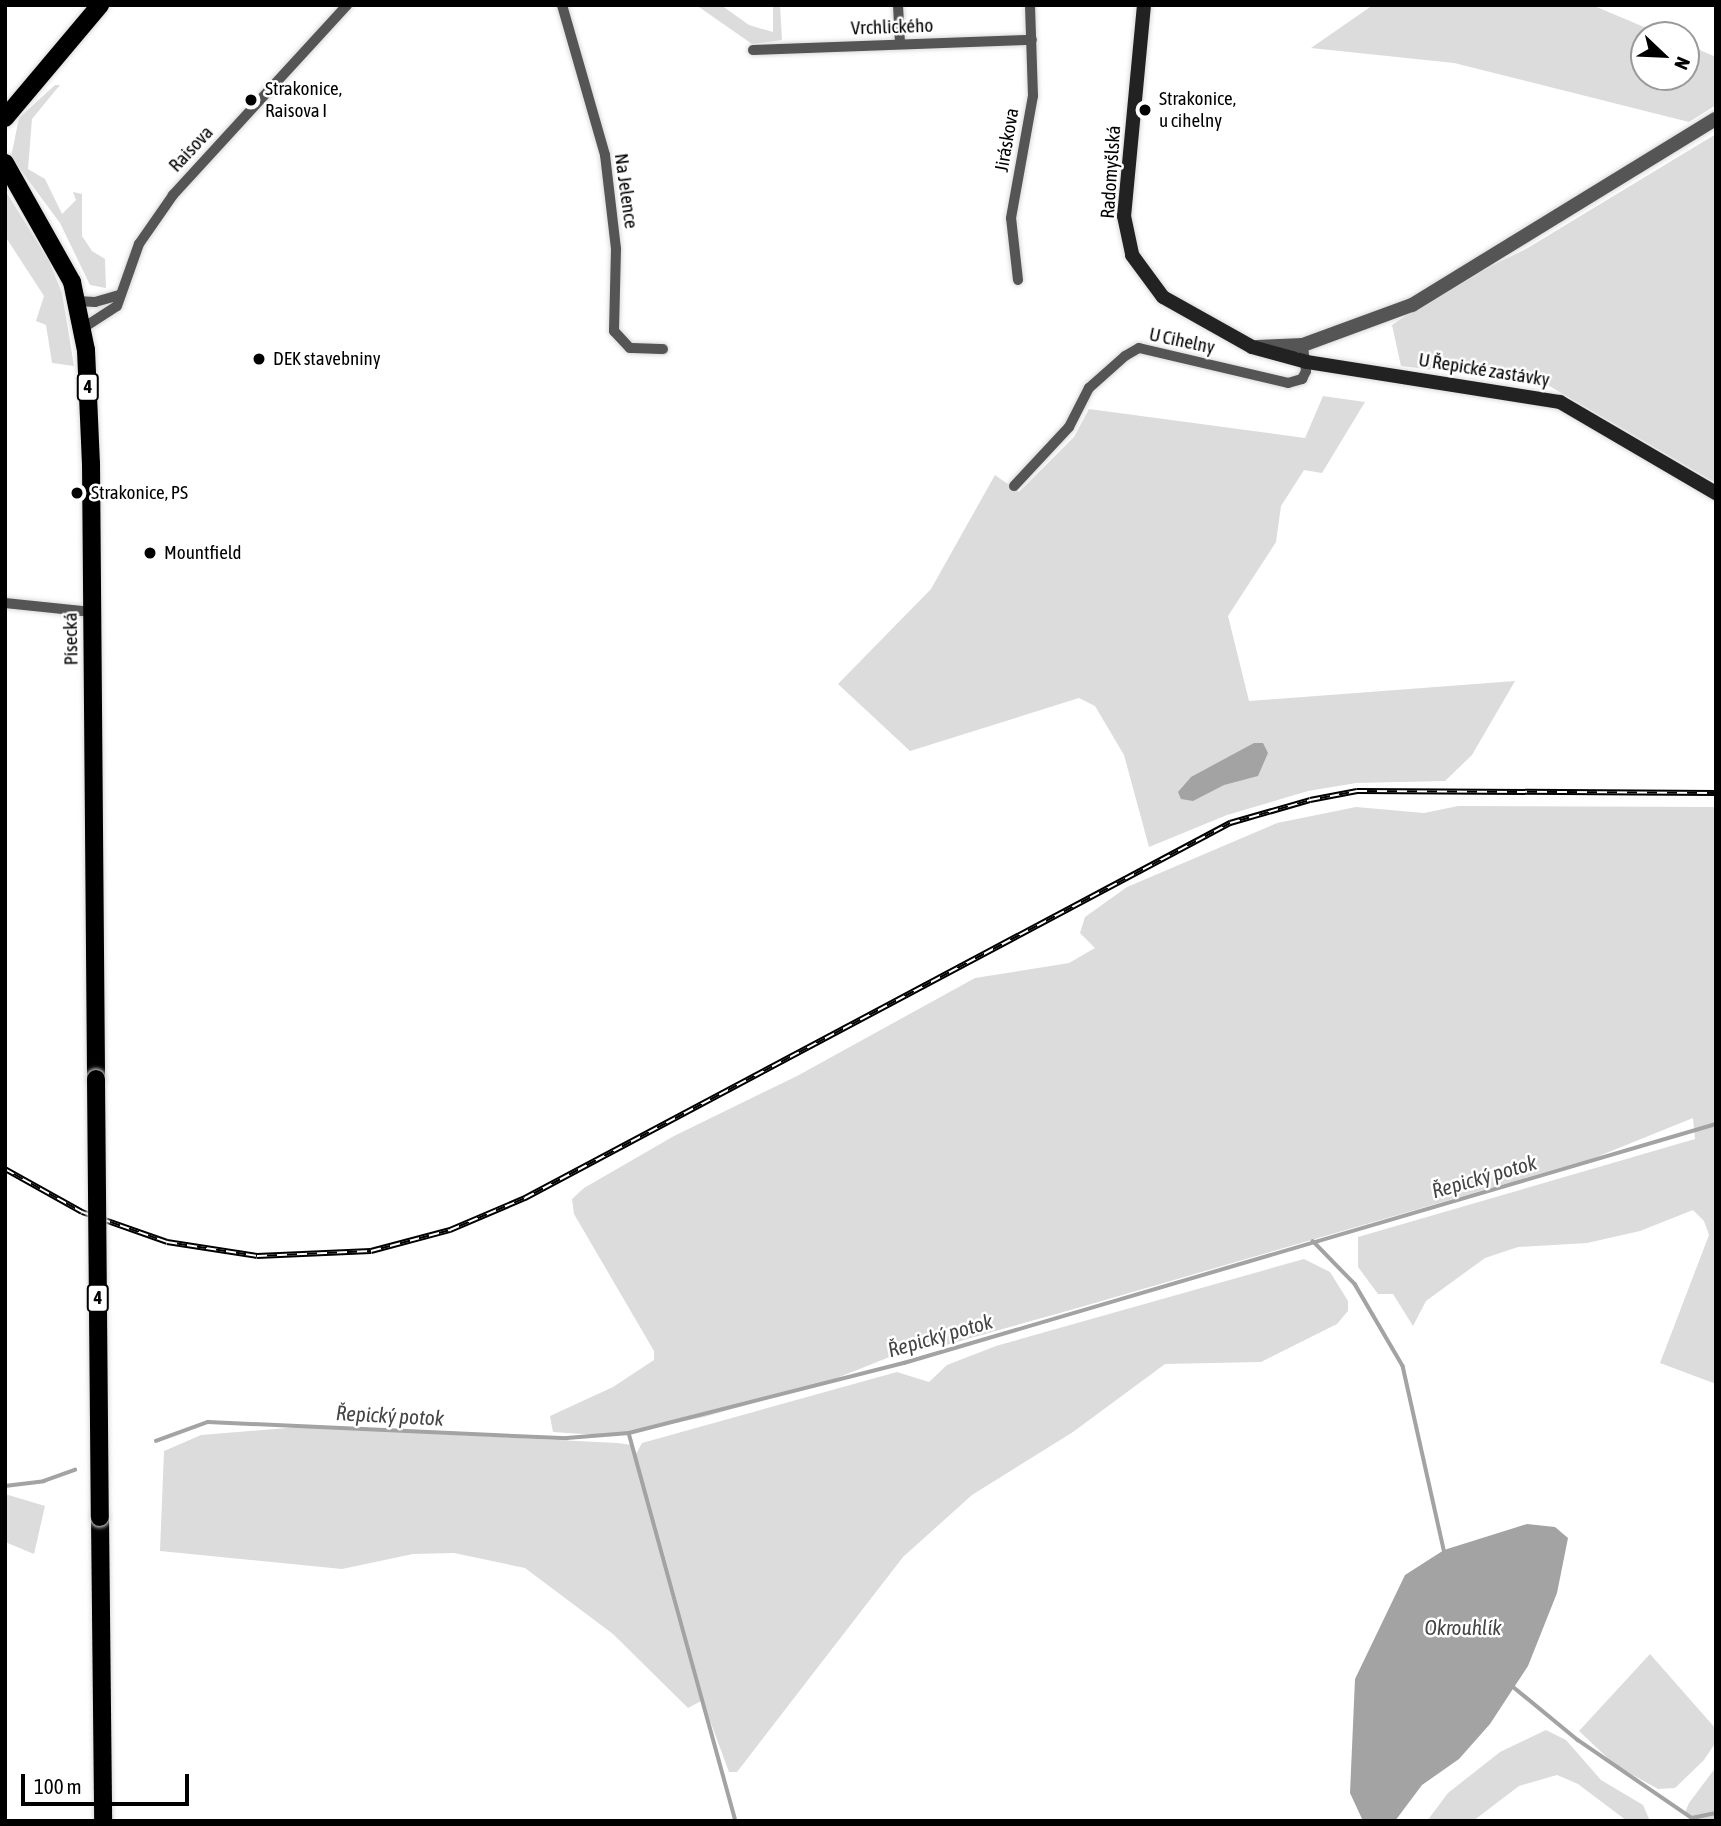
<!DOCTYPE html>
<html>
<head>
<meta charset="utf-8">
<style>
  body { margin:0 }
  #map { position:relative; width:1721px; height:1826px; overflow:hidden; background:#fff; font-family:"Asap Condensed",sans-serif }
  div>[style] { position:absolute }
  .green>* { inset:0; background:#dcdcdc }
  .water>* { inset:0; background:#a3a3a3 }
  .stream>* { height:3.5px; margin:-1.75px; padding:0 1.75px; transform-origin:1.75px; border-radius:1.75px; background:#a3a3a3 }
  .roads { filter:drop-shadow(0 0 2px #dbdbdb) drop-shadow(0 0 2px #dbdbdb) }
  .minor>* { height:10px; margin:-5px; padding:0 5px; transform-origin:5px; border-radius:5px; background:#555 }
  .tertiary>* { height:14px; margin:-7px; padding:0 7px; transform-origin:7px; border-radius:7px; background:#555 }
  .secondary>* { height:14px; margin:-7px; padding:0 7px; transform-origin:7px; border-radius:7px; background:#222 }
  .primary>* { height:18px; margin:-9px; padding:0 9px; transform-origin:9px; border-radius:9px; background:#000 }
  .rail>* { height:6px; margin-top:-3px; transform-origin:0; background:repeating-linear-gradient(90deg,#fff 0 10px,#000 0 20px); box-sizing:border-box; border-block:2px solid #000 }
  .bridges { filter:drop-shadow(0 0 2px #dbdbdb) drop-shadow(0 0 2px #dbdbdb) }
  .primary-bridge>* { height:18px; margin:-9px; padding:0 9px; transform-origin:9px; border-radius:9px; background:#000 }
  .dots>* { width:19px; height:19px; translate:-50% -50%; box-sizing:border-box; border:4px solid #fff; border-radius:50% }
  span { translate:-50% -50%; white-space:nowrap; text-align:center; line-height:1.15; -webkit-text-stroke:5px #fff; paint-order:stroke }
  .shield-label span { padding:2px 5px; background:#fff; border:2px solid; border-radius:5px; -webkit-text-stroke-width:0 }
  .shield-label { font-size:18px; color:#000; font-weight:700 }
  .street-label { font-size:19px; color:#000 }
  .poi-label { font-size:19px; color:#000 }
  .left { translate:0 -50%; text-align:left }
  .water-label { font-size:21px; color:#444; font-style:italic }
  .frame { position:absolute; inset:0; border:7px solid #000; pointer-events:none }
  .north { position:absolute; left:1630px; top:21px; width:70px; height:70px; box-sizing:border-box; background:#fff; border:2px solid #999; border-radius:50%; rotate:113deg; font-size:19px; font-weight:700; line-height:28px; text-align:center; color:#000 }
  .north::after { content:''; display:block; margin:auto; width:24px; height:32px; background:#000; clip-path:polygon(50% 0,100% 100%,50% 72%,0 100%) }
  .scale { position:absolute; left:21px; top:1774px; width:168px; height:32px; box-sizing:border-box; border:4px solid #000; border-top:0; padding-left:9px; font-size:21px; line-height:24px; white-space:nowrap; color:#000; -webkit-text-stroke:5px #fff; paint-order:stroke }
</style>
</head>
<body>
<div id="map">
  <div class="green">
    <div style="clip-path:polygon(696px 5px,721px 5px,749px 25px,773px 32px,773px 5px,780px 5px,782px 40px,752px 44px)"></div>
    <div style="clip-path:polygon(1373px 5px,1592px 5px,1663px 35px,1644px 35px,1644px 77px,1686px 77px,1686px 44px,1716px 57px,1716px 105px,1689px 122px,1454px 63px,1311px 48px)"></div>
    <div style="clip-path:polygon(55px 85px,60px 85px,32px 119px,28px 169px,45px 179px,62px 214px,76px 200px,73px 192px,82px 194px,82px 236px,92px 251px,105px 259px,106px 288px,90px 285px,60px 223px,11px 157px,19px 118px)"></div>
    <div style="clip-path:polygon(1716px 134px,1716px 483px,1546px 384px,1401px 366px,1392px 325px,1444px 289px,1526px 249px)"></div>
    <div style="clip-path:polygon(5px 190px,49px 261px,62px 293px,74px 366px,52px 363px,46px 325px,36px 321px,44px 296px,5px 236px)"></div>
    <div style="clip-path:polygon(1323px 396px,1365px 402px,1322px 473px,1304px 470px,1281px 506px,1276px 542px,1228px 616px,1249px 701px,1515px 681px,1472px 755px,1445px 781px,1356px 783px,1308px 791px,1227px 815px,1149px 847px,1124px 755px,1095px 706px,1079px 698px,910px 751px,838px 684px,931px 589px,995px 475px,1019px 492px,1074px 437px,1089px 409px,1305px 438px)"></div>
    <div style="clip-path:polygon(1458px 806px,1716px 807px,1716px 1384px,1660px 1363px,1709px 1235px,1704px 1221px,1693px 1210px,1640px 1231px,1587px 1243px,1518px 1247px,1485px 1258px,1426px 1301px,1413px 1326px,1393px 1294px,1378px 1294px,1358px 1267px,1358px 1237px,1695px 1139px,1693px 1118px,1594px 1158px,1081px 1307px,946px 1345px,922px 1344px,827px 1382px,704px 1417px,612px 1436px,553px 1432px,550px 1416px,613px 1387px,654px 1360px,654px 1351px,574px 1214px,572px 1199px,584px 1188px,674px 1136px,797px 1076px,975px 978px,1069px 963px,1095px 948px,1080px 933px,1085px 917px,1127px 887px,1277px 823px,1356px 807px,1424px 813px)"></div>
    <div style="clip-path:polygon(1304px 1259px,1330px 1272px,1348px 1301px,1348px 1311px,1337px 1324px,1261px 1362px,1165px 1364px,1073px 1432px,972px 1495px,903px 1557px,737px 1772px,729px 1772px,709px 1718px,641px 1470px,703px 1700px,688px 1708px,613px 1634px,525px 1568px,454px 1553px,413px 1554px,342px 1569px,160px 1551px,164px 1451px,201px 1435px,299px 1427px,617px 1443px,633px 1445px,636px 1454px,642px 1443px,897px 1372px,929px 1382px,947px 1365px,996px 1346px)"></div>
    <div style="clip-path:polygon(5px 1494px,45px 1506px,34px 1554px,5px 1542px)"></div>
    <div style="clip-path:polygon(1650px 1654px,1716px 1729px,1716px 1742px,1704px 1760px,1675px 1788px,1658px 1789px,1615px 1765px,1579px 1731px)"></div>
    <div style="clip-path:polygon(1546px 1730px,1566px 1740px,1601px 1780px,1643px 1805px,1650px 1821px,1627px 1821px,1578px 1784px,1557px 1775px,1519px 1786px,1473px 1821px,1427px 1821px,1448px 1793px,1500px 1752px)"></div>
    <div style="clip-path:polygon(1716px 1767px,1716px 1821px,1692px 1819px,1684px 1815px,1689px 1803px)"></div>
  </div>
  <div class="water">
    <div style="clip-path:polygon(1254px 743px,1263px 743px,1268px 753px,1258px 776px,1224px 785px,1193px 801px,1181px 799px,1178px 792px,1191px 777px)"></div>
    <div style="clip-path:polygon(1527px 1524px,1555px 1527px,1568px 1538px,1557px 1593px,1528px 1666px,1490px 1724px,1459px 1759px,1422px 1785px,1395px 1821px,1363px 1821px,1350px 1793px,1355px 1679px,1405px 1575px,1444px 1550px)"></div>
  </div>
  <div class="stream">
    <div style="left:1313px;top:1241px;width:60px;rotate:45.7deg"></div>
    <div style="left:1355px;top:1284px;width:95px;rotate:59.7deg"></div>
    <div style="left:1403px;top:1366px;width:193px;rotate:77.4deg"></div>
    <div style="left:629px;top:1433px;width:402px;rotate:74.6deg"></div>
    <div style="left:156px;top:1441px;width:55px;rotate:-20.1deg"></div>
    <div style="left:208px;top:1422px;width:359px;rotate:2.6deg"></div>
    <div style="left:567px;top:1438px;width:62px;rotate:-4.6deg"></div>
    <div style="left:629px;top:1433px;width:284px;rotate:-14.3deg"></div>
    <div style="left:904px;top:1363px;width:846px;rotate:-16.4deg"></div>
    <div style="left:5px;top:1486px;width:39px;rotate:-7deg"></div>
    <div style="left:44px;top:1481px;width:33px;rotate:-20deg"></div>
    <div style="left:1511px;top:1685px;width:87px;rotate:39.4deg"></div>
    <div style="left:1578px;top:1740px;width:138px;rotate:34.4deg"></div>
    <div style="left:1692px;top:1818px;width:25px;rotate:-12deg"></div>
  </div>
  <div class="roads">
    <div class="minor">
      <div style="left:562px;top:5px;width:156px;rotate:74deg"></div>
      <div style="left:605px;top:155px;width:95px;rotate:83.3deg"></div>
      <div style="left:616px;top:249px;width:82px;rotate:91.4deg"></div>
      <div style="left:614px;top:331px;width:23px;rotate:47deg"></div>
      <div style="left:630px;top:348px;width:33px;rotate:2deg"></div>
      <div style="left:898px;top:5px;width:38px;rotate:87deg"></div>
      <div style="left:753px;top:50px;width:279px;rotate:-2.1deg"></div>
      <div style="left:1018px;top:280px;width:62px;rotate:-96.4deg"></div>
      <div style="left:1011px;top:218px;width:124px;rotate:-79.8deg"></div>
      <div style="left:1033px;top:96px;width:91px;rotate:-91.9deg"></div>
      <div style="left:77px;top:301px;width:18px;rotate:3deg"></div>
      <div style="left:95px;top:302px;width:26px;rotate:-16deg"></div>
      <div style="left:83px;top:328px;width:40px;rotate:-32.9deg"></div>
      <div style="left:117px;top:306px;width:66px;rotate:-70.5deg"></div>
      <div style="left:139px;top:244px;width:60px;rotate:-55.2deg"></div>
      <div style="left:173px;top:195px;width:258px;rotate:-47.5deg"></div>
      <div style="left:1014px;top:486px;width:81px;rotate:-47deg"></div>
      <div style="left:1069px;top:427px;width:44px;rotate:-62.9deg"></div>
      <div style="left:1089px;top:388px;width:48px;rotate:-41.6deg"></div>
      <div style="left:1125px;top:356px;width:16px;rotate:-30deg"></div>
      <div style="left:1139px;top:348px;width:153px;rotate:13.2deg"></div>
      <div style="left:1288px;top:383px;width:15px;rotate:-16deg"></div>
      <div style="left:1302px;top:379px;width:9px;rotate:-63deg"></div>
      <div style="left:1306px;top:371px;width:26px;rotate:-97deg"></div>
      <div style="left:5px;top:603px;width:87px;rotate:5.9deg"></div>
    </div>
    <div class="tertiary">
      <div style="left:1257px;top:347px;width:46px;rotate:-2.5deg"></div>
      <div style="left:1303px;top:345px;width:116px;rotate:-20.2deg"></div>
      <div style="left:1412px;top:305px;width:356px;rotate:-31.5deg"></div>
    </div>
    <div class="secondary">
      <div style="left:1144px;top:5px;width:212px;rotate:95.4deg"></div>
      <div style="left:1124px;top:216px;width:40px;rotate:78deg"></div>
      <div style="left:1132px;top:255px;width:52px;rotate:53.6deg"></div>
      <div style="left:1163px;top:297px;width:102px;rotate:29.3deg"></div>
      <div style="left:1252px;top:347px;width:57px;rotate:15.3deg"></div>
      <div style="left:1307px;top:362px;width:256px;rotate:9deg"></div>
      <div style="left:1560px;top:402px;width:181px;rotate:30.3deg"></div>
    </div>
    <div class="primary">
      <div style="left:5px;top:118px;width:148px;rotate:-49.9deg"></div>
      <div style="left:5px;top:163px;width:137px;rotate:60.6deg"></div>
      <div style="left:72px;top:282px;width:69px;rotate:78.4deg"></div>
      <div style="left:86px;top:350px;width:113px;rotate:87.5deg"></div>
      <div style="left:91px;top:463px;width:616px;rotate:89.53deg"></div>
      <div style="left:100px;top:1517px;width:304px;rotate:89.4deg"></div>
    </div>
  </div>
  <div class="rail">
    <div style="left:5px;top:1169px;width:88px;rotate:29.2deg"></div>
    <div style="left:82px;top:1212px;width:90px;rotate:19.4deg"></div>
    <div style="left:167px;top:1242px;width:91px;rotate:8.8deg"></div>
    <div style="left:257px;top:1256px;width:114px;rotate:-2.5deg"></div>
    <div style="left:371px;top:1251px;width:82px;rotate:-14.9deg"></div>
    <div style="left:450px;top:1230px;width:82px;rotate:-23.1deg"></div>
    <div style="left:525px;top:1198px;width:799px;rotate:-28.01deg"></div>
    <div style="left:1230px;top:823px;width:83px;rotate:-16deg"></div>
    <div style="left:1310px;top:800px;width:48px;rotate:-10.8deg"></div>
    <div style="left:1357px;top:791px;width:359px;rotate:0.3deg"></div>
  </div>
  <div class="bridges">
    <div class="primary-bridge">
      <div style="left:96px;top:1079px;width:438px;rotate:89.5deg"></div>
    </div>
  </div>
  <div class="dots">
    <div style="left:251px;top:100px;background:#000"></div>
    <div style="left:1145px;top:110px;background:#000"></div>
    <div style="left:259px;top:359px;background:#000"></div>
    <div style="left:77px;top:493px;background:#000"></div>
    <div style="left:150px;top:553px;background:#000"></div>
  </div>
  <div class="shield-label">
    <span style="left:88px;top:387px">4</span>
    <span style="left:98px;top:1298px">4</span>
  </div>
  <div class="street-label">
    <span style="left:892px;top:27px;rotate:-2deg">Vrchlického</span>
    <span style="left:1007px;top:140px;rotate:-80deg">Jiráskova</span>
    <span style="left:191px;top:149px;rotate:-47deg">Raisova</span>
    <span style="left:1111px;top:172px;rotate:-86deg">Radomyšlská</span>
    <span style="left:626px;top:191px;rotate:82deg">Na Jelence</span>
    <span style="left:1182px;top:341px;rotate:12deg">U Cihelny</span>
    <span style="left:1484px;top:370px;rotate:9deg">U Řepické zastávky</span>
    <span style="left:71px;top:639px;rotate:-91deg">Písecká</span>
  </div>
  <div class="poi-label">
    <span class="left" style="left:265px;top:100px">Strakonice,<br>Raisova I</span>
    <span class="left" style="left:1159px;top:110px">Strakonice,<br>u cihelny</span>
    <span class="left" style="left:273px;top:359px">DEK stavebniny</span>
    <span class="left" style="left:91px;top:493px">Strakonice, PS</span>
    <span class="left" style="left:164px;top:553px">Mountfield</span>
  </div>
  <div class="water-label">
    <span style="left:1484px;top:1176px;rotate:-16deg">Řepický potok</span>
    <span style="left:940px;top:1335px;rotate:-16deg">Řepický potok</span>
    <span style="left:390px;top:1415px;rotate:3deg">Řepický potok</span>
    <span style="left:1463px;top:1627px">Okrouhlík</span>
  </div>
  <div class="frame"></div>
  <div class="north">N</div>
  <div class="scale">100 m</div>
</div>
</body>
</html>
